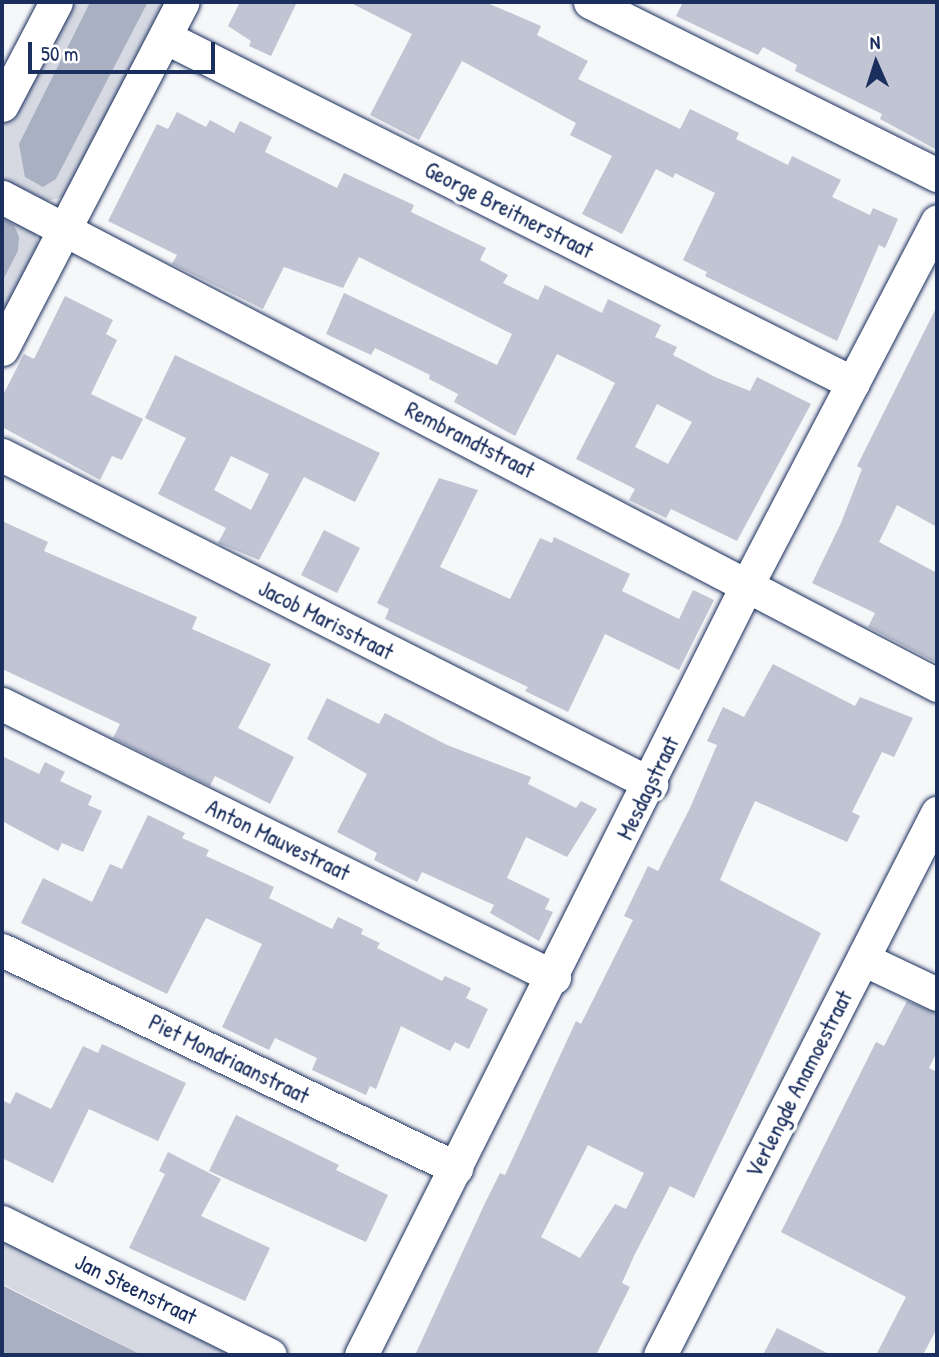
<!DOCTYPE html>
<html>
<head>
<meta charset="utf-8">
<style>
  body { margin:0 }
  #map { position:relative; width:939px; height:1357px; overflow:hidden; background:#f6f7f9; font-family:"Patrick Hand",sans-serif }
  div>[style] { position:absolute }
  .green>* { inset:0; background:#d6d9e2 }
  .water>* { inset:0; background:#a9b0c1 }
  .building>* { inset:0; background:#c0c4d3 }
  .roads { filter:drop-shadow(0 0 2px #1b2f5e) drop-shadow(0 0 2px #1b2f5e) }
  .minor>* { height:33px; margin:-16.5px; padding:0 16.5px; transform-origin:16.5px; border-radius:16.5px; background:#fff }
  span { translate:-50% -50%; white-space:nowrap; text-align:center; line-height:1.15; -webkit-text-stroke:7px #fff; paint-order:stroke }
  .street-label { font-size:23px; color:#1b2f5e }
  .frame { position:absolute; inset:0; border:4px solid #1b2f5e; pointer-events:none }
  .north { position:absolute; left:841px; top:28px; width:70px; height:70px; -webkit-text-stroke:5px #fff; paint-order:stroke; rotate:357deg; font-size:19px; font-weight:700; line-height:28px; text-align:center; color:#1b2f5e }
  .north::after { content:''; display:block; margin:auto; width:24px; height:32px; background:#1b2f5e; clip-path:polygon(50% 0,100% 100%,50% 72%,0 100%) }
  .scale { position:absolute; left:28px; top:42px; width:187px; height:32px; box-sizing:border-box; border:4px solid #1b2f5e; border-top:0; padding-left:9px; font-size:21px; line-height:24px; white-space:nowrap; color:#1b2f5e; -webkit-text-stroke:5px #fff; paint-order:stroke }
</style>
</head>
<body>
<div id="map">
  <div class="green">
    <div style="clip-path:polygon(66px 2px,90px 2px,66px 49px,56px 179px,148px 2px,169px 2px,64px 197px,40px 203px,2px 183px,2px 123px)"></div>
    <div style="clip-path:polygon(2px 209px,34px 228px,38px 244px,38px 253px,2px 321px,2px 282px,18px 251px,14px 225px,2px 218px)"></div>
    <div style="clip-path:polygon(2px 1240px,239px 1355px,142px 1355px,2px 1284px)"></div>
  </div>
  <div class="water">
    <div style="clip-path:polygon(90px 2px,148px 2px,56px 179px,43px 187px,25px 177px,19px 144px)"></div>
    <div style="clip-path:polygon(2px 218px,14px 225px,19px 237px,18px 251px,2px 282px)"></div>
    <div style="clip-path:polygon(2px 1285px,53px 1311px,142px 1355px,2px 1355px)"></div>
  </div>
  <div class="building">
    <div style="clip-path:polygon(240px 2px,297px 2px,271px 56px,249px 46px,251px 41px,228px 26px)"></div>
    <div style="clip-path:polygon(349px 2px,485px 2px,541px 26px,537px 35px,588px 61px,578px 79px,680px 129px,690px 109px,739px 133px,736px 139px,788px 165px,792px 156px,841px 180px,832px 197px,870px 215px,873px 208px,898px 219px,885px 248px,879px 245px,837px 341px,705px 276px,707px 272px,683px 260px,715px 193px,675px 173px,673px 178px,656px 169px,622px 234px,582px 214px,612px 156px,570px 135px,576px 123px,462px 61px,419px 140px,370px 115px,412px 34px)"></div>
    <div style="clip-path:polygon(683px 2px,937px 2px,937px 150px,880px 119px,882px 114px,795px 71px,797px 65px,763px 47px,758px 55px,676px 16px)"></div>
    <div style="clip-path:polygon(evenodd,177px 112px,206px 127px,210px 120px,234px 133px,240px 121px,272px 137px,265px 152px,337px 188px,344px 173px,414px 205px,411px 212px,486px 248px,480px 260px,508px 275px,503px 283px,538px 300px,545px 285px,602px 313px,608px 299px,661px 325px,655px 337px,677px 347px,673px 355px,715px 377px,750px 391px,757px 377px,811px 404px,737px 541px,671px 509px,666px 518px,629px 500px,635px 489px,576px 459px,615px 383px,592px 371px,557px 354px,515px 436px,454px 402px,458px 394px,429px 379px,430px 375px,375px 348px,371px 355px,326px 334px,344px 293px,497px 365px,512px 334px,359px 257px,343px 288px,284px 267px,263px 309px,172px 264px,177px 255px,108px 221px,157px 124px,168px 129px,177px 112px,657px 404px,692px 422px,668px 464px,635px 447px,657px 404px)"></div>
    <div style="clip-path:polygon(65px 296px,113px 320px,106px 334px,117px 340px,91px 394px,143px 419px,122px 460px,112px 456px,100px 480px,2px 427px,2px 397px,24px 354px,34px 359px)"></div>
    <div style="clip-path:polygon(937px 306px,937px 527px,897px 505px,879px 542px,937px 573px,937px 663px,868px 627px,875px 613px,812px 583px,841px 523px,862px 469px,857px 466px)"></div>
    <div style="clip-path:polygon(evenodd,175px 355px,380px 453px,355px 502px,304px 477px,259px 560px,218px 543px,226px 528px,158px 494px,186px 438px,145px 418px,175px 355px,231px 456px,269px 474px,251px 510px,214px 490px,231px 456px)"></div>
    <div style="clip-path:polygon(439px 478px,478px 490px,440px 567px,510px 599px,540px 538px,552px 543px,554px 537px,630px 574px,622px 591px,679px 619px,693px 590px,714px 600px,679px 670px,605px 634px,568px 712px,525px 691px,528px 687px,385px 619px,389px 609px,377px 603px)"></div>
    <div style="clip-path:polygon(2px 521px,48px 542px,44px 551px,197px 617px,192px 629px,271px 664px,238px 728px,294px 757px,270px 804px,215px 776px,210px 786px,113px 738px,120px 724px,2px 669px)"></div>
    <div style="clip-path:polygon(324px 530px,360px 548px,337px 593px,301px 575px)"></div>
    <div style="clip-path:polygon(evenodd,773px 664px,855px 706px,860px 697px,913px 718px,894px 757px,882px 752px,852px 812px,860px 816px,847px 842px,755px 801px,736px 843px,720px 880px,821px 933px,694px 1198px,670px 1186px,634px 1256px,622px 1283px,630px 1287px,596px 1355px,415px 1355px,486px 1201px,500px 1173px,505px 1175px,576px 1021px,581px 1024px,633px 920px,624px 916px,648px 866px,658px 871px,690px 808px,717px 745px,707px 741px,723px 707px,744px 717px,773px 664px,588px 1145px,644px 1173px,626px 1209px,615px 1204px,580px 1258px,541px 1237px,588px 1145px)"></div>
    <div style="clip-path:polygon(327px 698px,379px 724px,385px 713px,447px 745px,531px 777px,528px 784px,576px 808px,581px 801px,597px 809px,567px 857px,526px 837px,507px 878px,550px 899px,545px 909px,553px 912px,539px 941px,490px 913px,494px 905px,422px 872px,417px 882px,374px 860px,377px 853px,337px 832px,367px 774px,307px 739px)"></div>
    <div style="clip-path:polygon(2px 756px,39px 774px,45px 762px,65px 772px,60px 781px,92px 796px,88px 805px,102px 811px,83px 852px,62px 843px,58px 851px,2px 821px)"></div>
    <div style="clip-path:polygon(148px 815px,185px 833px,182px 838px,209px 850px,206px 856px,274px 887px,269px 898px,332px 929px,338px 917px,363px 929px,361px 934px,380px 943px,377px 948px,442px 981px,445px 976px,471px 988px,466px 998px,488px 1009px,469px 1049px,455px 1042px,450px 1051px,401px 1026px,376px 1089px,370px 1086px,366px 1095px,312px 1070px,317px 1058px,275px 1038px,269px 1050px,222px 1027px,262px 944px,206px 918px,167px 994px,21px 923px,43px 878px,92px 902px,110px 864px,122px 869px)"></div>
    <div style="clip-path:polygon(907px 1001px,937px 1013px,937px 1052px,929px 1068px,937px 1072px,937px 1328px,923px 1355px,876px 1355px,906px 1297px,781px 1232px,876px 1042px,884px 1046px)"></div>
    <div style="clip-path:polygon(102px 1044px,186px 1083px,158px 1141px,89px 1109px,53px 1183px,2px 1158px,2px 1100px,10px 1104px,16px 1092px,51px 1109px,83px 1046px,98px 1053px)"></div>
    <div style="clip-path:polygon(236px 1115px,339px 1165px,336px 1170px,388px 1195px,366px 1242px,209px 1171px)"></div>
    <div style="clip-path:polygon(168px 1152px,221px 1179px,201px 1216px,270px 1248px,245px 1301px,129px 1248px,165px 1174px,159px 1171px)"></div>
    <div style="clip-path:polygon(777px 1328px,831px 1355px,763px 1355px)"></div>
  </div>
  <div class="roads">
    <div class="minor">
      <div style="left:590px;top:2px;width:388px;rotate:26.5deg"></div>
      <div style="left:165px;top:37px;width:770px;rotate:26.7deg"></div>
      <div style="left:2px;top:105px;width:116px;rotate:-62.3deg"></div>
      <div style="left:2px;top:197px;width:1055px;rotate:27.56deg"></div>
      <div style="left:2px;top:349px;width:391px;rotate:-62.5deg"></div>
      <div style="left:2px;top:455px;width:728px;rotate:26.88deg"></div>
      <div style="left:2px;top:704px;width:616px;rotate:26.32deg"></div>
      <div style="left:2px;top:950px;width:504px;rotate:25.65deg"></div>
      <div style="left:863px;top:959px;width:82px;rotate:25.3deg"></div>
      <div style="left:2px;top:1222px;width:299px;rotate:26.4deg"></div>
      <div style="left:361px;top:1355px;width:864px;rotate:-63.38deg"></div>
      <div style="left:748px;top:583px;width:408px;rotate:-62.4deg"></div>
      <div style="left:660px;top:1355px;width:609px;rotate:-62.93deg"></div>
    </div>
  </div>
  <div class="street-label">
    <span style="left:509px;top:210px;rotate:27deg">George Breitnerstraat</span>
    <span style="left:470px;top:440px;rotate:27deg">Rembrandtstraat</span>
    <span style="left:326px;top:620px;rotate:27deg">Jacob Marisstraat</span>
    <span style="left:648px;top:788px;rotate:-64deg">Mesdagstraat</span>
    <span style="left:278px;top:840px;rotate:26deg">Anton Mauvestraat</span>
    <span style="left:229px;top:1059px;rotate:26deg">Piet Mondriaanstraat</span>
    <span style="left:799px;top:1084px;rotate:-63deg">Verlengde Anamoestraat</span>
    <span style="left:136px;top:1289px;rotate:26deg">Jan Steenstraat</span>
  </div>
  <div class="frame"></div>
  <div class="north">N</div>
  <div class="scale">50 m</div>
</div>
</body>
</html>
